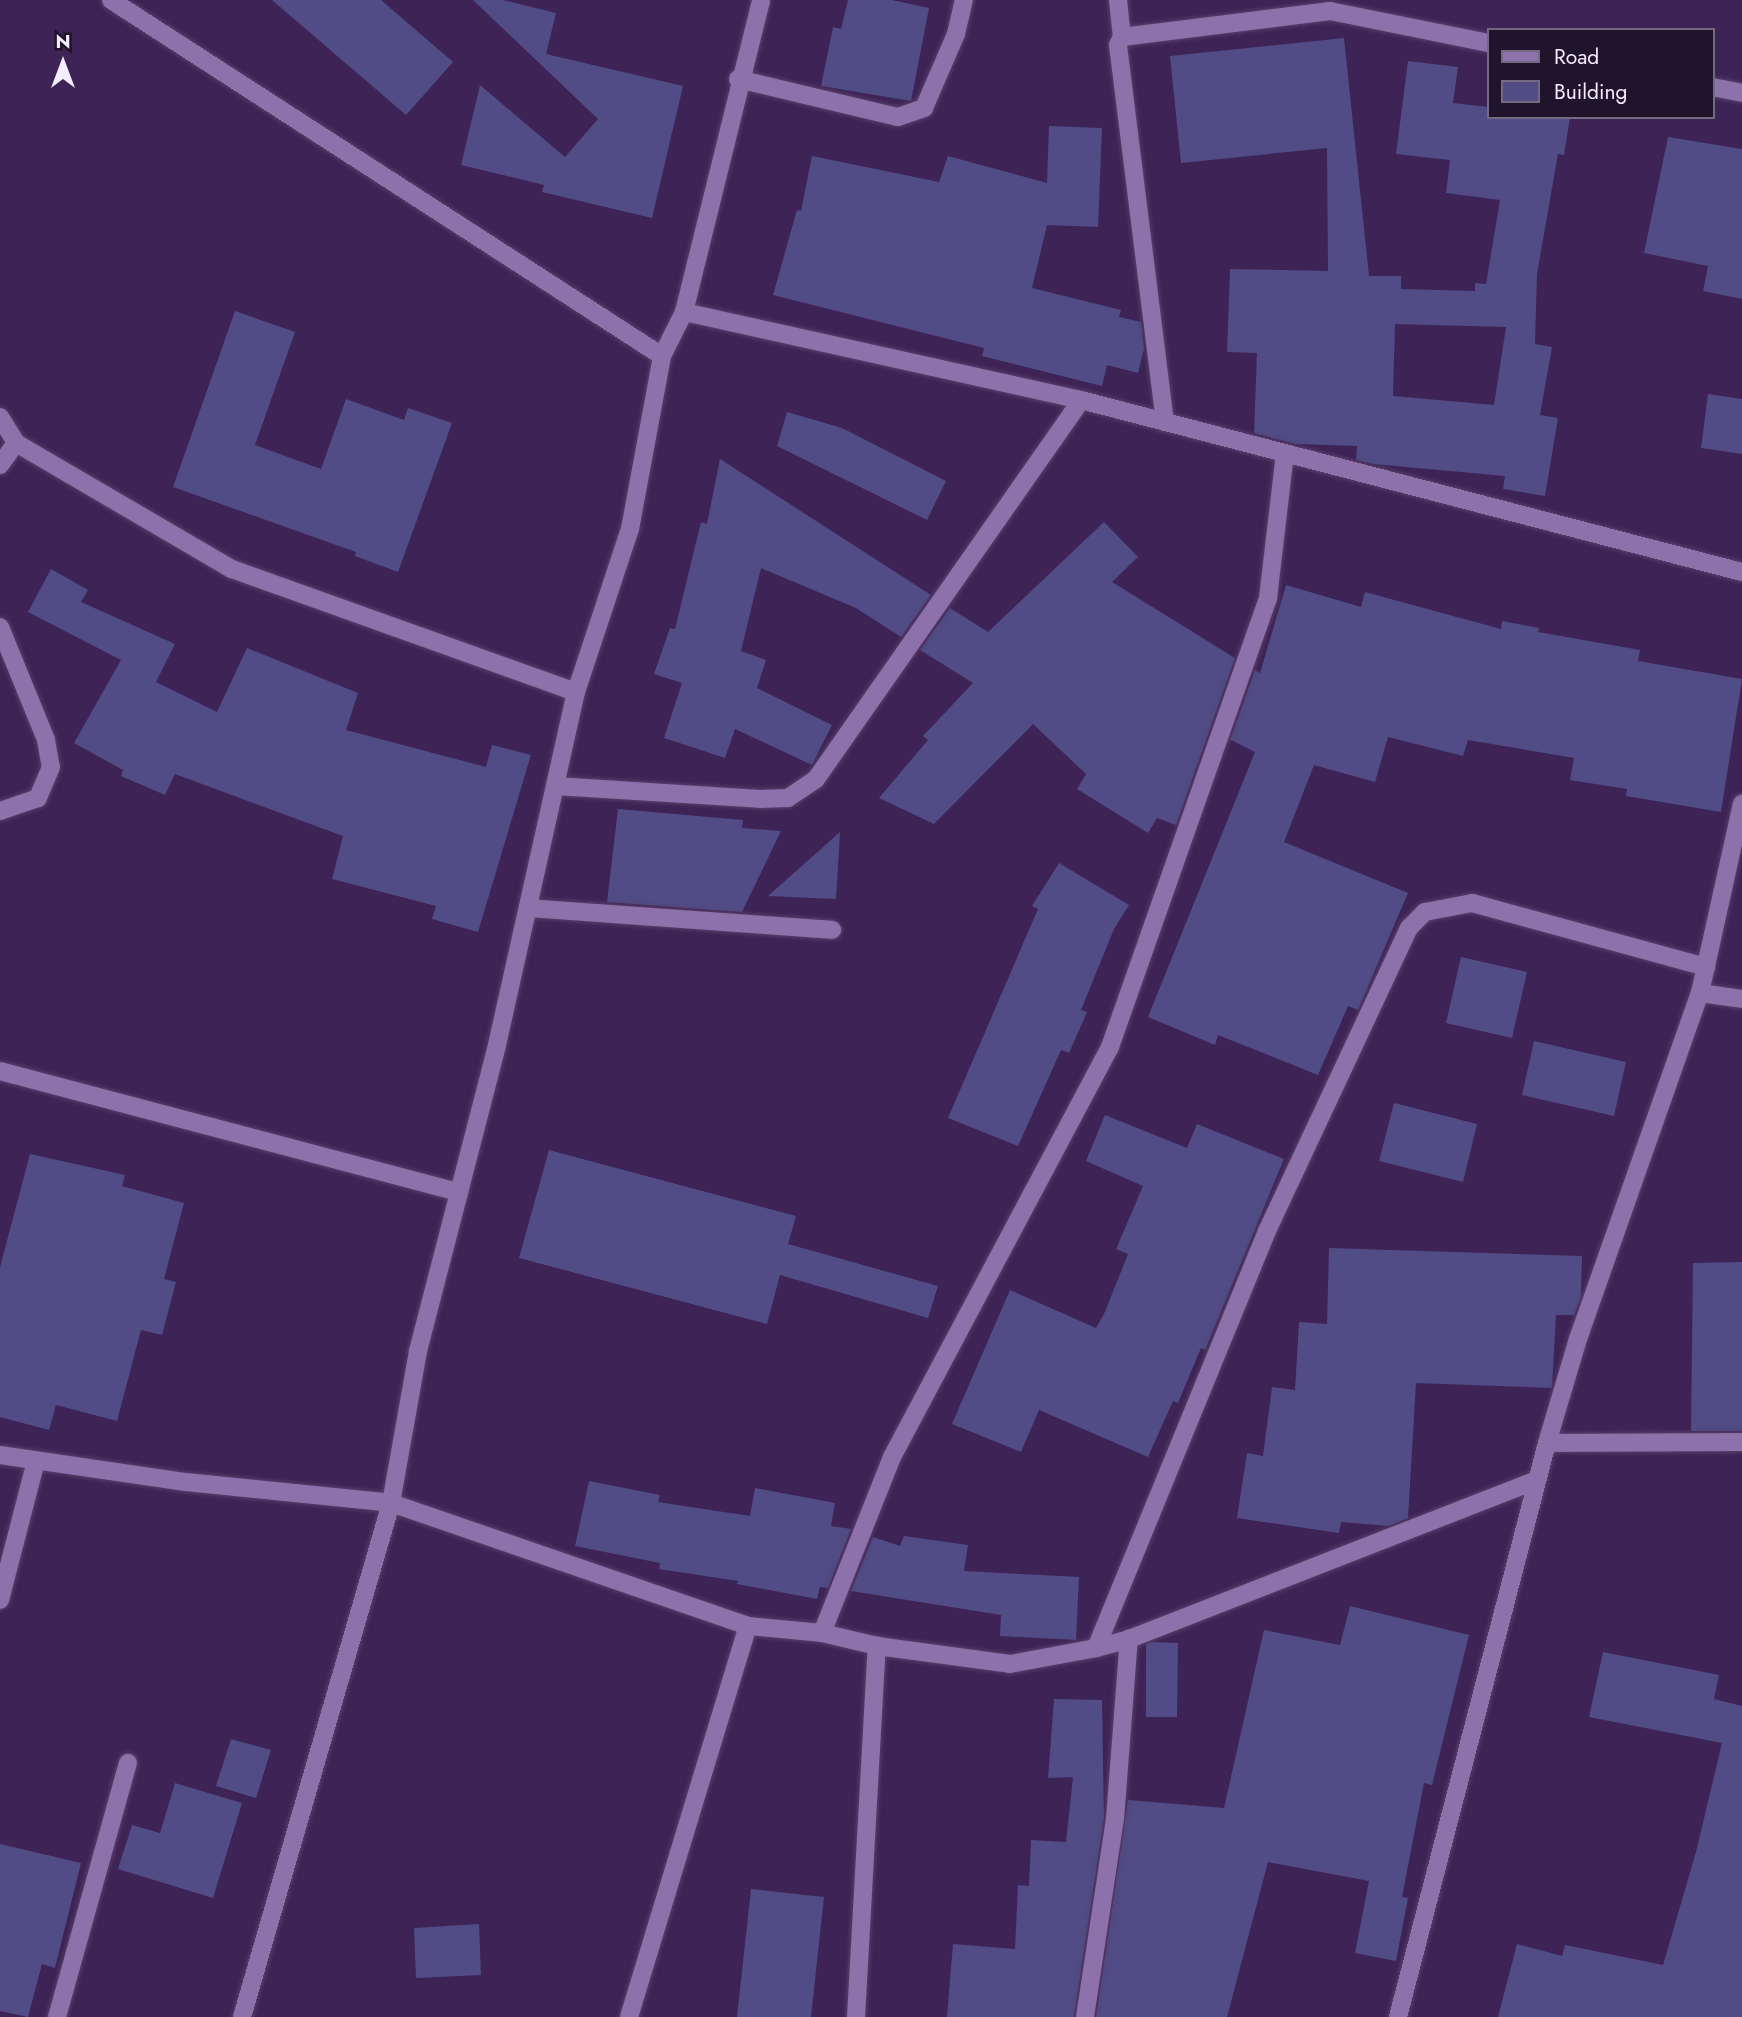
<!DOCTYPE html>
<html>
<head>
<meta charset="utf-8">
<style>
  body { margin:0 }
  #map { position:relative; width:1742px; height:2017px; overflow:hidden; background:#3e2356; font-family:Jost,sans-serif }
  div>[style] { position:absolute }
  .building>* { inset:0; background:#514c85 }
  .roads { filter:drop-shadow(0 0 2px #573f69) drop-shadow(0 0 2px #573f69) }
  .minor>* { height:18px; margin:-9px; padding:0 9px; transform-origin:9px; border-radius:9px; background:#8c71aa }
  span { translate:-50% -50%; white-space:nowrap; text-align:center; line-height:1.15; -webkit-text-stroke:5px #1f142b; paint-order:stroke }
  .legend { position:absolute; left:1487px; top:28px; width:228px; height:91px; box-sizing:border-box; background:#1f142b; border:2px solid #746a80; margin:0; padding:9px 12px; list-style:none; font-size:21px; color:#f4ecff }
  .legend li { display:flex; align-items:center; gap:14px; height:35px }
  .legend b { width:35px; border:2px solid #746a80 }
  .north { position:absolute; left:28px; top:28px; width:70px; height:70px; -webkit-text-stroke:5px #1f142b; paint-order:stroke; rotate:0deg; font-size:19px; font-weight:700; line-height:28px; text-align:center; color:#f4ecff }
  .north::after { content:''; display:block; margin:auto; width:24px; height:32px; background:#f4ecff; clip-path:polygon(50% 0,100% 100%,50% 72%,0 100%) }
</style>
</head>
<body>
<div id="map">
  <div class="building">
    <div style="clip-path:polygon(272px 0,381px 0,453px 62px,406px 115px)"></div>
    <div style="clip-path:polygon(473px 0,503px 0,556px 13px,546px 54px,683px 86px,652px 218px,542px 192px,544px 185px,461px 165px,480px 85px,565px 157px,598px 119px)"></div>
    <div style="clip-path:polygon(848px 0,892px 0,929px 8px,911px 101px,821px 86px,833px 27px,841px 29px)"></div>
    <div style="clip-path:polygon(evenodd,1344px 38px,1369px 276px,1401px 276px,1401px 289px,1475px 291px,1475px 283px,1486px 284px,1500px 200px,1446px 193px,1450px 160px,1396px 154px,1408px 61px,1458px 67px,1453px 103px,1488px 107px,1488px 117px,1570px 117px,1564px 155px,1558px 154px,1537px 274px,1535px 344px,1552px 347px,1540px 415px,1558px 418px,1545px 496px,1503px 489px,1505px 476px,1373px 464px,1356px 460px,1357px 446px,1296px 444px,1254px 433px,1257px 353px,1227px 352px,1230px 269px,1328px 271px,1327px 148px,1181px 163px,1170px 56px,1344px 38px,1395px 324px,1506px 327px,1494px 405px,1393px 396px,1395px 324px)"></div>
    <div style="clip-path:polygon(1049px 126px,1102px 128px,1098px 227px,1047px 225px,1032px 288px,1121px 310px,1119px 317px,1141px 322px,1144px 349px,1138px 373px,1107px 365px,1102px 386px,982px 356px,984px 348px,773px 295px,797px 210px,801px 211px,812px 156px,939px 182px,948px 156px,1047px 183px)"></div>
    <div style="clip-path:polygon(1668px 137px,1742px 149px,1742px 299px,1703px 291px,1708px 266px,1644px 253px)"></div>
    <div style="clip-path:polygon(235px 311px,295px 332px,255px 445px,321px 469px,346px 399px,404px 420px,408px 408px,452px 423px,398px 572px,355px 556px,356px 552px,173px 487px)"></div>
    <div style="clip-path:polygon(1708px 394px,1742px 399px,1742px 454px,1701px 448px)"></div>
    <div style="clip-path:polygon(787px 412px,842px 428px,946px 481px,927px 520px,777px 446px)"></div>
    <div style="clip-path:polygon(720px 459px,931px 595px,901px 637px,856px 608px,761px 568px,741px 651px,766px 660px,757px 688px,832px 725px,812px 765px,735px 729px,725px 758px,664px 738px,682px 683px,654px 674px,670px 628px,675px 629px,701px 522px,707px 524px)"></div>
    <div style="clip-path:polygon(1104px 522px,1138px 557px,1112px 582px,1235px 658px,1176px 825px,1157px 818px,1148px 833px,1077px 789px,1086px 774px,1033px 724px,934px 824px,879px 798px,928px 740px,923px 736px,973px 683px,920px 650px,950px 608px,988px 632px)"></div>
    <div style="clip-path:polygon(51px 569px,88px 590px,81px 602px,175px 644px,156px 682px,217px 712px,247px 648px,358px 693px,346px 730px,486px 767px,492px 745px,531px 755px,478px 932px,432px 919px,436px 906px,332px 879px,343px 836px,175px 774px,165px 795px,121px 776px,123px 770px,74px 743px,121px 660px,28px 612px)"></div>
    <div style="clip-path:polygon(1286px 585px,1361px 607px,1365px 592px,1501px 629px,1502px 621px,1539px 628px,1538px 632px,1640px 650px,1638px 661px,1742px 679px,1721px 812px,1626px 796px,1627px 789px,1570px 780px,1574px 758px,1468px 740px,1463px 756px,1388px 737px,1375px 782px,1314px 765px,1284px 842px,1408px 893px,1358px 1010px,1348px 1006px,1318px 1075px,1218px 1035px,1215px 1045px,1148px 1017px,1255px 752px,1231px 740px,1229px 743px,1255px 670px,1260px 673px)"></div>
    <div style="clip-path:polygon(618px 809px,743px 820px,742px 828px,781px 831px,742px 912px,607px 902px)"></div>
    <div style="clip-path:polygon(840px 832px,836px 899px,768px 896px)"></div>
    <div style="clip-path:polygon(1059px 863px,1129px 905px,1114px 929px,1081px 1010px,1087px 1012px,1069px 1053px,1061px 1050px,1018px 1146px,948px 1118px,1038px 909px,1032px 906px)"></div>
    <div style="clip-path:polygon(1461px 957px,1527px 972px,1512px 1038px,1446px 1023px)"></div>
    <div style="clip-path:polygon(1534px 1041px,1626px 1062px,1614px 1116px,1522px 1095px)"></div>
    <div style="clip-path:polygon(1394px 1103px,1477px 1124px,1463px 1182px,1379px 1161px)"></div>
    <div style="clip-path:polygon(1105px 1115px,1187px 1148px,1197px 1124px,1284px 1159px,1205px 1350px,1201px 1348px,1178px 1403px,1173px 1401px,1148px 1457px,1039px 1410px,1021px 1452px,952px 1424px,1010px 1290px,1096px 1328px,1104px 1314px,1128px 1254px,1116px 1249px,1143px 1186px,1086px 1161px)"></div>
    <div style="clip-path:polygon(549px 1150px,796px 1216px,788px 1244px,938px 1286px,928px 1318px,780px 1275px,767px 1324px,519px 1258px)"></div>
    <div style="clip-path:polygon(30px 1154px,125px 1175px,122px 1186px,184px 1203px,164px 1279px,176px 1282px,162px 1335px,141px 1330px,117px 1421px,56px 1405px,49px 1430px,0 1417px,0 1267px)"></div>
    <div style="clip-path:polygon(1329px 1248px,1582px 1256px,1581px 1297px,1574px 1315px,1556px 1315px,1552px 1388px,1416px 1383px,1408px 1518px,1389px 1526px,1341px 1522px,1339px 1533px,1237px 1518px,1247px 1453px,1263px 1456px,1272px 1387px,1295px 1390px,1299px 1322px,1327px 1324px)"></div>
    <div style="clip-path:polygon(1742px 1262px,1742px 1431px,1691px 1431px,1693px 1263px)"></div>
    <div style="clip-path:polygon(589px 1481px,660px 1495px,658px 1502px,750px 1516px,755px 1488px,835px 1503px,831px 1526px,851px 1529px,828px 1588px,820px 1587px,817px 1599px,737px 1584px,738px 1581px,659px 1569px,660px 1563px,575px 1546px)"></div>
    <div style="clip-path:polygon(904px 1536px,968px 1545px,964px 1571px,1079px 1577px,1076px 1640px,1000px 1636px,1001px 1615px,851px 1591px,873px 1537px,900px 1546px)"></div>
    <div style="clip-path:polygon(1350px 1606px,1469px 1635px,1432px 1785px,1424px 1783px,1402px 1897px,1408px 1898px,1396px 1961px,1355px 1953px,1369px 1881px,1268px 1862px,1227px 2017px,1096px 2017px,1128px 1800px,1224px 1808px,1264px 1630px,1340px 1645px)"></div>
    <div style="clip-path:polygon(1152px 1642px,1178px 1643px,1177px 1717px,1146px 1717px,1146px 1644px)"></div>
    <div style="clip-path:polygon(1603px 1652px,1719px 1675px,1714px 1699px,1742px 1706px,1742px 2017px,1498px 2017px,1517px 1944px,1562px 1956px,1565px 1945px,1663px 1965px,1696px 1852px,1722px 1743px,1589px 1717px)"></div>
    <div style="clip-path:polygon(1054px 1699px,1102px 1700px,1104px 1818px,1074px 2017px,947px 2017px,953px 1944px,1015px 1949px,1018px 1885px,1029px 1886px,1031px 1840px,1066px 1842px,1073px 1777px,1048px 1778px)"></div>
    <div style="clip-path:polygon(231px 1739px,271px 1750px,256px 1798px,216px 1786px)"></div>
    <div style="clip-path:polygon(175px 1783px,242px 1803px,213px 1898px,118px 1869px,132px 1825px,160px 1833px)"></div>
    <div style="clip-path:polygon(0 1844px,81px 1863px,55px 1968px,42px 1964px,28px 2017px,0 2011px)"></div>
    <div style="clip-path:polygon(751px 1889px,824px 1897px,811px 2017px,737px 2017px)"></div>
    <div style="clip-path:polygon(479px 1924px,481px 1975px,416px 1978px,414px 1928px)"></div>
  </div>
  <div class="roads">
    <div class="minor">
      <div style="left:111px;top:0;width:656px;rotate:32.87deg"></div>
      <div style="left:1118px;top:0;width:37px;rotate:84deg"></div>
      <div style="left:1122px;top:37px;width:9px;rotate:117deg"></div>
      <div style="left:1118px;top:45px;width:380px;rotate:82.9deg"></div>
      <div style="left:1122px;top:37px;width:210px;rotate:-7.1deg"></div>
      <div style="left:1330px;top:11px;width:161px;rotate:11.4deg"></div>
      <div style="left:738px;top:79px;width:164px;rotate:13.4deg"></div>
      <div style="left:898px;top:117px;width:28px;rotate:-19deg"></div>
      <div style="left:924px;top:108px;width:81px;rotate:-66.6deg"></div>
      <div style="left:956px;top:34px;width:35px;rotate:-77deg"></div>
      <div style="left:1712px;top:87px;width:31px;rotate:11deg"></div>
      <div style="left:684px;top:312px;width:407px;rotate:12.5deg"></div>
      <div style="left:1081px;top:400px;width:683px;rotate:14.59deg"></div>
      <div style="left:0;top:417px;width:31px;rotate:58deg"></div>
      <div style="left:16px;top:443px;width:250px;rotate:30.3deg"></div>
      <div style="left:232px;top:569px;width:365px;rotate:19.7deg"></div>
      <div style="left:0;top:465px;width:27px;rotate:-54deg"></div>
      <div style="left:0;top:627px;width:122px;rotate:67.8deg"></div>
      <div style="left:46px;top:740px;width:27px;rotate:80deg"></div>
      <div style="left:51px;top:767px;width:34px;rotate:113deg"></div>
      <div style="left:38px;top:798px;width:40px;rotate:161.1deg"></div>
      <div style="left:555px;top:786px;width:205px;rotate:3.6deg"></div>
      <div style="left:760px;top:799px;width:28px;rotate:-2deg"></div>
      <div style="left:788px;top:798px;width:34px;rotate:-34deg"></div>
      <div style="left:816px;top:779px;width:462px;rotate:-55deg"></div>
      <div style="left:528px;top:908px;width:305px;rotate:4.1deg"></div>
      <div style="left:1700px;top:993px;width:42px;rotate:8.1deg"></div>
      <div style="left:0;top:1071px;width:475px;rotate:14.8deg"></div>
      <div style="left:1547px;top:1443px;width:195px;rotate:-0.3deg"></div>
      <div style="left:0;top:1455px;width:188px;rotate:8.3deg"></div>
      <div style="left:186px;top:1482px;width:206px;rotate:5.8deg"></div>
      <div style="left:391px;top:1503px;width:378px;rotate:19deg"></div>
      <div style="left:748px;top:1626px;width:74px;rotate:5.4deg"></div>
      <div style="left:822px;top:1633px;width:189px;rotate:-68.3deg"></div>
      <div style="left:892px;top:1457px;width:464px;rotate:-62deg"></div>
      <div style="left:1110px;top:1047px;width:476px;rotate:-70.6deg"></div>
      <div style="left:1268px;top:598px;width:145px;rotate:-83.3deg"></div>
      <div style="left:0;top:1600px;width:144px;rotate:-75.5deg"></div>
      <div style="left:822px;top:1633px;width:57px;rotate:13.3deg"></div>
      <div style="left:877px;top:1646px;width:134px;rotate:7.7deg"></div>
      <div style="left:1010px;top:1664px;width:87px;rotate:-10.5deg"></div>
      <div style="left:1096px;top:1648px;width:34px;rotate:-15deg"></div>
      <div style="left:1129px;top:1639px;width:438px;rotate:-21.3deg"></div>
      <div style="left:1096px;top:1648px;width:451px;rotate:-67.7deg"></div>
      <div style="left:1267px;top:1231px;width:335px;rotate:-64.9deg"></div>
      <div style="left:1409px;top:928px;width:23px;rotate:-45deg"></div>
      <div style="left:1425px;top:912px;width:48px;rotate:-10.8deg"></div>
      <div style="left:1472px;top:903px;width:243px;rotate:15.3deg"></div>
      <div style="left:57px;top:2017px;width:264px;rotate:-74.4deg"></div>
      <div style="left:242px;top:2017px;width:535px;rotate:-73.83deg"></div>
      <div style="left:391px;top:1503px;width:154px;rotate:-79.9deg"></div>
      <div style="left:418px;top:1351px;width:316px;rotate:-75.5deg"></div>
      <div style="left:497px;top:1045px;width:362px;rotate:-77.4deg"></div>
      <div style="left:576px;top:692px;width:172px;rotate:-71.7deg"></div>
      <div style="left:630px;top:529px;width:176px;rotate:-79.5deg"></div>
      <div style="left:662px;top:356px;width:49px;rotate:-63.4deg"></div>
      <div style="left:684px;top:312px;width:321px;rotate:-76.1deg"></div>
      <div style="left:629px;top:2017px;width:409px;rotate:-73.1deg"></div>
      <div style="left:856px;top:2017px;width:372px;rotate:-86.8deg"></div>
      <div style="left:1085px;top:2017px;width:200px;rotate:-81.4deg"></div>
      <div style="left:1115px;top:1819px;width:181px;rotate:-85.6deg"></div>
      <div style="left:1398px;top:2017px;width:593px;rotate:-75.45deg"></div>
      <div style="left:1547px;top:1443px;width:109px;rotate:-73.4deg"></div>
      <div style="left:1578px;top:1339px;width:367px;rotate:-70.6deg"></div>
      <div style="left:1700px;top:993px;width:194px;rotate:-77.5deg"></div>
    </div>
  </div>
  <ul class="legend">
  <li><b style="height:9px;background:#8c71aa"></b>Road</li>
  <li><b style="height:19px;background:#514c85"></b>Building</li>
  </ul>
  <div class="north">N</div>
</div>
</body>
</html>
